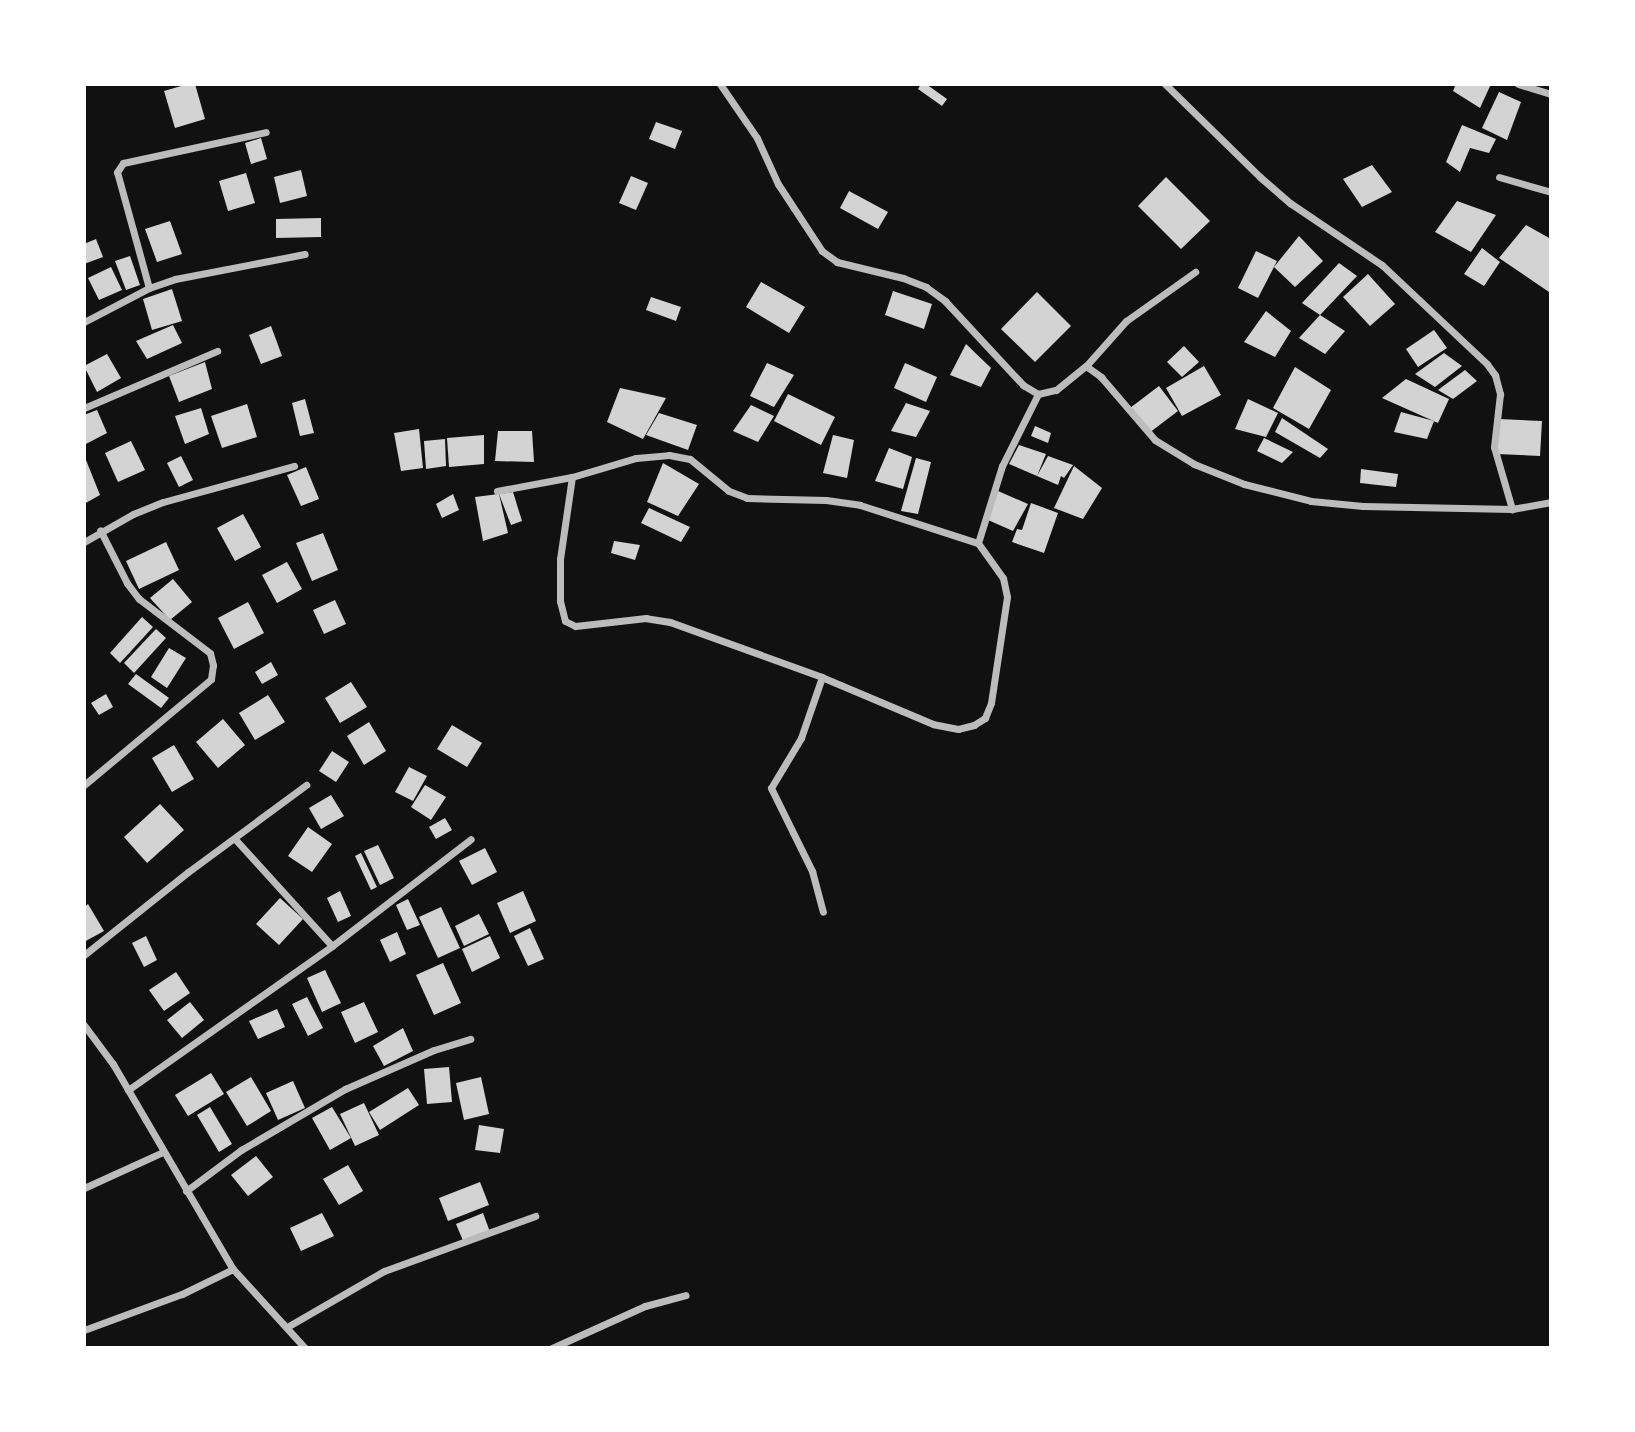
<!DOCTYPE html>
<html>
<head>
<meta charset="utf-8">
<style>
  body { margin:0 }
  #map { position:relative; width:1635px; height:1432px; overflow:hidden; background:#111; font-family:"Public Sans",sans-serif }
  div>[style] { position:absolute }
  .building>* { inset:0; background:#d3d3d3 }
  .minor>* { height:7px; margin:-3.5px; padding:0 3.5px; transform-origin:3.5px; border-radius:3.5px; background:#bcbcbc }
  span { translate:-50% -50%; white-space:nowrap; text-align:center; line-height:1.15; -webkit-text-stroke:5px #fff; paint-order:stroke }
  .frame { position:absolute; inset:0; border:86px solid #fff; pointer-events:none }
</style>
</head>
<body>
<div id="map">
  <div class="building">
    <div style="clip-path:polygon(188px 84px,195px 84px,205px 119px,175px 128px,164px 91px)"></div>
    <div style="clip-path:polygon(921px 84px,926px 84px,947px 99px,942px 106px,918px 89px)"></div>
    <div style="clip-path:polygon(1456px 84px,1491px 84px,1480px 108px,1453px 91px)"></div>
    <div style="clip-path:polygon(1499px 92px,1521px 102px,1507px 140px,1482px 128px)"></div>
    <div style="clip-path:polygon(656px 122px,682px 131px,675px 149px,649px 139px)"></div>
    <div style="clip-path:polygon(1462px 125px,1496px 139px,1489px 153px,1470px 148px,1460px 172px,1446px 162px)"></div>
    <div style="clip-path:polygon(261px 138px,267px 159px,251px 164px,245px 143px)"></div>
    <div style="clip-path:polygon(1372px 165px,1392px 192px,1362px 207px,1343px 179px)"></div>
    <div style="clip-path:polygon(301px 170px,307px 196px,280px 203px,274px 177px)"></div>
    <div style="clip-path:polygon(246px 173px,255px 203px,228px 211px,219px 181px)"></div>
    <div style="clip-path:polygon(631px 176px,648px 183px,636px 210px,619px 203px)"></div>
    <div style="clip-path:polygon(1166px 177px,1210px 221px,1181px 249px,1138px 206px)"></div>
    <div style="clip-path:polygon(849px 191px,888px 212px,878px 229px,840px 208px)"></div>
    <div style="clip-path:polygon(1457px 201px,1496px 215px,1471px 252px,1435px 232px)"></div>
    <div style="clip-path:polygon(321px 218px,321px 237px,276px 238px,276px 219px)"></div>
    <div style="clip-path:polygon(170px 221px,182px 254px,157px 262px,145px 229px)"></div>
    <div style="clip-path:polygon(1526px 225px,1551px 239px,1549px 292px,1499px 258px)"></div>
    <div style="clip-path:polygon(1299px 236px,1323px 261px,1295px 287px,1274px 267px)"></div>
    <div style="clip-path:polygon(96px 239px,103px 257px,84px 264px,84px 244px)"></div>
    <div style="clip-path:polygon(1482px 248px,1500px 262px,1484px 286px,1464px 274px)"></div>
    <div style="clip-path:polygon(1256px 251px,1277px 261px,1258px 298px,1238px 288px)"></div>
    <div style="clip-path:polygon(130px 256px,140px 285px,126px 290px,115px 261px)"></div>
    <div style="clip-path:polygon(1339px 263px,1357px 276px,1320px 315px,1302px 303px)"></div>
    <div style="clip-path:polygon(111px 267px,122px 290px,99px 300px,88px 278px)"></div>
    <div style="clip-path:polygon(1368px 274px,1395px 304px,1370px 326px,1343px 297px)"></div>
    <div style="clip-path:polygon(761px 282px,805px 307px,789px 333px,746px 307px)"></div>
    <div style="clip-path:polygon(172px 289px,182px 321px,152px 330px,143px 299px)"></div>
    <div style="clip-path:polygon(893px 291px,932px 304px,924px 329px,885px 315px)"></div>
    <div style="clip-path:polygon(1037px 292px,1071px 326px,1035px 362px,1001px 329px)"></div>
    <div style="clip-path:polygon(651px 297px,681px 307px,676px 321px,646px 310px)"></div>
    <div style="clip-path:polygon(1266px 311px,1291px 331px,1275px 357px,1244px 342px)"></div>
    <div style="clip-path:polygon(1320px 315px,1345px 331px,1325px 354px,1299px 338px)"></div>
    <div style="clip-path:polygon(173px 325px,182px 343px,147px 359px,136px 341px)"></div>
    <div style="clip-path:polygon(271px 326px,282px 356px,261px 364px,249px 335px)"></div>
    <div style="clip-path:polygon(1434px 330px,1447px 348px,1418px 367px,1406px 349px)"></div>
    <div style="clip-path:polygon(966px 344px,991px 368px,981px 387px,950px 375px)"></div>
    <div style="clip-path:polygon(1184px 346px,1199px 362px,1182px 377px,1167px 362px)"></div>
    <div style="clip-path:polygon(1444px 353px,1462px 366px,1435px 387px,1415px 374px)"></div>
    <div style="clip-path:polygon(107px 354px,121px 378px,97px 392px,84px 366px)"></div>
    <div style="clip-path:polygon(205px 362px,212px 389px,179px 402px,169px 376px)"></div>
    <div style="clip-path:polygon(767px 363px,794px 375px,774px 407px,750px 396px)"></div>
    <div style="clip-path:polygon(905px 363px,937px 377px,926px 402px,894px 388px)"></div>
    <div style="clip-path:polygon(1204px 366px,1221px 395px,1182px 416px,1166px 388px)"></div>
    <div style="clip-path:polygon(1295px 367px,1331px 390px,1309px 429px,1273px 408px)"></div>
    <div style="clip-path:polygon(1465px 370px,1477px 381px,1453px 399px,1438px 390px)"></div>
    <div style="clip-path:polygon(1406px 379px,1449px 399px,1438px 423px,1382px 398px)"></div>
    <div style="clip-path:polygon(1159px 386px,1178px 411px,1149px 433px,1130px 408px)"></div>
    <div style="clip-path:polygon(620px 388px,666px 398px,643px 439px,607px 422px)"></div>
    <div style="clip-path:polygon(788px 394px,835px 417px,821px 445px,774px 421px)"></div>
    <div style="clip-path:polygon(305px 399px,314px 433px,300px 436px,292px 403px)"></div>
    <div style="clip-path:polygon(1248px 399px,1278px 413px,1266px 437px,1235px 429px)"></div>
    <div style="clip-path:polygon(906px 403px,930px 411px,916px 437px,891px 431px)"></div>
    <div style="clip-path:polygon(247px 404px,257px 437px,222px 448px,211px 416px)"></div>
    <div style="clip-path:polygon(751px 405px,774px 416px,758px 442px,733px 431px)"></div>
    <div style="clip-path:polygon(201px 408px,209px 434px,185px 444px,175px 416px)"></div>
    <div style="clip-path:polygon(97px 410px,107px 433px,84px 445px,84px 415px)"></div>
    <div style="clip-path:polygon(1401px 412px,1434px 421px,1427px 439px,1394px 432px)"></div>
    <div style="clip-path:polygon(659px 413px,697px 425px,688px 450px,646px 435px)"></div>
    <div style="clip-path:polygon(1282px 418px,1328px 449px,1320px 458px,1275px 432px)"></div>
    <div style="clip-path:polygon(1499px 419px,1542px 421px,1540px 456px,1497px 454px)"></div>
    <div style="clip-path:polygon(1035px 426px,1051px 433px,1048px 443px,1031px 436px)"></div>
    <div style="clip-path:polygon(419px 429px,423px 468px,401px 471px,394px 433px)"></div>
    <div style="clip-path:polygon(498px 431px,532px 431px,534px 462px,495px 461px)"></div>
    <div style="clip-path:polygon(484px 435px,484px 464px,449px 467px,447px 438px)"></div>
    <div style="clip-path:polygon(833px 435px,854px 440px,847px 478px,823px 473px)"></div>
    <div style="clip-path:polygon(1264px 438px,1293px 452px,1282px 463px,1257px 451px)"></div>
    <div style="clip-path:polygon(445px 439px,446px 466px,426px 469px,424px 441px)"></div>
    <div style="clip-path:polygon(131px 441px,145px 470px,118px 482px,105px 453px)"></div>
    <div style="clip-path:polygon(1019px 445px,1046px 454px,1037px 476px,1048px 456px,1073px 465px,1064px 478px,1061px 476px,1058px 485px,1009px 464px)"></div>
    <div style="clip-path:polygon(889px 448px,912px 457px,903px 489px,875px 481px)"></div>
    <div style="clip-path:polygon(84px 455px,100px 495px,84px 504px)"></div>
    <div style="clip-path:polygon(181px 456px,193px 480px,179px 487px,167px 463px)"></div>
    <div style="clip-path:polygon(916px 458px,931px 462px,918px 514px,901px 511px)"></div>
    <div style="clip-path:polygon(663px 463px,699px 484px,678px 516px,647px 502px)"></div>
    <div style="clip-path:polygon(1074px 466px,1102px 488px,1083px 519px,1054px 508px)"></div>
    <div style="clip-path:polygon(306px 467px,319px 499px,301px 506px,287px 475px)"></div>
    <div style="clip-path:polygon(1361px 469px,1398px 474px,1396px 487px,1360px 483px)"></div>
    <div style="clip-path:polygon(998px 491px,1028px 504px,1013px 531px,988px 520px)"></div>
    <div style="clip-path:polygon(513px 492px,522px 521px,511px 525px,499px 494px)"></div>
    <div style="clip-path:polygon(453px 494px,459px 510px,442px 518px,436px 504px)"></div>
    <div style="clip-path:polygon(499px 494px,508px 533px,483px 541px,475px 497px)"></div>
    <div style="clip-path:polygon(1031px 503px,1058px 513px,1044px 553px,1012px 542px,1017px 529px,1022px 530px)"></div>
    <div style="clip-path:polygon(649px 508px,690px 527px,681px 542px,641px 523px)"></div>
    <div style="clip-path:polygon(243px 514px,261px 547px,235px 561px,217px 528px)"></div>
    <div style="clip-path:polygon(323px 533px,338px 570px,312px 581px,296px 543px)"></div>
    <div style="clip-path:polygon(614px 541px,640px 545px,635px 560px,611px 553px)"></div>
    <div style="clip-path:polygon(166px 542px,179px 570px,139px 589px,126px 561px)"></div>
    <div style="clip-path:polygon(287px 562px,302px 589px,277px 603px,262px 575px)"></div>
    <div style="clip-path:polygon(173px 579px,192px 602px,170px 620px,150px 598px)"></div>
    <div style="clip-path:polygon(335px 600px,346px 624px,324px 634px,313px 610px)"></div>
    <div style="clip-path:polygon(248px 602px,264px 633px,234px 649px,218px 618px)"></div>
    <div style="clip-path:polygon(142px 617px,153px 627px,120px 663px,110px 653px)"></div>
    <div style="clip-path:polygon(156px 629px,166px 638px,134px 673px,124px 663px)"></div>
    <div style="clip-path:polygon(169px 648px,186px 658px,167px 688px,151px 677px)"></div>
    <div style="clip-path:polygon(271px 662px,278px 675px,262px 684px,255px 672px)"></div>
    <div style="clip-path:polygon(136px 674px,169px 698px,161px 708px,128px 684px)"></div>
    <div style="clip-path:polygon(351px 682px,367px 707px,340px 723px,325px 698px)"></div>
    <div style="clip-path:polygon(106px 694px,113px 707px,99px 715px,91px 703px)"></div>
    <div style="clip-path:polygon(268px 695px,285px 722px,255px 740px,239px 713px)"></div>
    <div style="clip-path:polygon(223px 719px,245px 745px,218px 768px,196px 742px)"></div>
    <div style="clip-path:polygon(369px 722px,386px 751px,364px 765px,347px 736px)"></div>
    <div style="clip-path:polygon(452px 725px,482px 743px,467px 767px,437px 749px)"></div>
    <div style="clip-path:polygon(174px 745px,194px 779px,172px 792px,152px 758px)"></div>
    <div style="clip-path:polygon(332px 751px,349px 762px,336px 782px,319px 771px)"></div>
    <div style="clip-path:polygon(409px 767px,427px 776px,413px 801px,395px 792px)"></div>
    <div style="clip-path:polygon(425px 785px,446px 797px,431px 820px,411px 807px)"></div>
    <div style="clip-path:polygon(331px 795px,344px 816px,321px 829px,309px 808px)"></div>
    <div style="clip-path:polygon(160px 804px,184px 830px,147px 863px,124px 837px)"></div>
    <div style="clip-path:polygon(445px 818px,452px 830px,436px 839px,429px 827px)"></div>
    <div style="clip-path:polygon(308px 827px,332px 844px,312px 872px,288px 856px)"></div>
    <div style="clip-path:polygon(378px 845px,394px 878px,380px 885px,364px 851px)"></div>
    <div style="clip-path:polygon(485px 848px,497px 872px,472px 885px,459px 861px)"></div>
    <div style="clip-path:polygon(361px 853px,377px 887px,371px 890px,355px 856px)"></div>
    <div style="clip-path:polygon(340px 891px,351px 916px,338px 922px,327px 898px)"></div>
    <div style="clip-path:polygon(523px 891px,536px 921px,510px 933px,497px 903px)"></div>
    <div style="clip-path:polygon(280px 898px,303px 919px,279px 945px,256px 924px)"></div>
    <div style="clip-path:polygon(408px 899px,420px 925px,407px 930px,396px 905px)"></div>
    <div style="clip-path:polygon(88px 904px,104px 931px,84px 942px,84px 907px)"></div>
    <div style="clip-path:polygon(441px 907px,460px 948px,438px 958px,419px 917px)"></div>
    <div style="clip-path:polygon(479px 914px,489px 934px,464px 946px,455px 926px)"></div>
    <div style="clip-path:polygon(530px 928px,544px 959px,528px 966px,514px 936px)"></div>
    <div style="clip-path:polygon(397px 932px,406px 954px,390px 962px,380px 940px)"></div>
    <div style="clip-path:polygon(146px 936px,157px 960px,144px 967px,132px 943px)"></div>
    <div style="clip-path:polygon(490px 936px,500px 958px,472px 972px,462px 949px)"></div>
    <div style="clip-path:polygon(443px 963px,461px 1003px,434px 1015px,416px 975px)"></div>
    <div style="clip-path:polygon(325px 970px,341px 1003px,322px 1012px,307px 978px)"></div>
    <div style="clip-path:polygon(176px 972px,190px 993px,164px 1011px,149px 990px)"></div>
    <div style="clip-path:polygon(307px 997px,323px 1028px,308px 1036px,292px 1004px)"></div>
    <div style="clip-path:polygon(190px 1002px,204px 1020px,182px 1038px,167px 1020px)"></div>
    <div style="clip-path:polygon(364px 1002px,378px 1032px,355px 1043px,341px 1012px)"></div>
    <div style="clip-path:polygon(277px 1009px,285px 1027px,258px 1039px,249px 1021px)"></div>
    <div style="clip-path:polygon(403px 1028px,413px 1051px,384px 1066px,373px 1046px)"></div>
    <div style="clip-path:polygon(449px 1067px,452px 1102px,427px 1104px,424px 1069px)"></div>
    <div style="clip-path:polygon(211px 1073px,224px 1094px,188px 1116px,175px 1095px)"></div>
    <div style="clip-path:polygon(251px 1077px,271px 1111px,247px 1126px,226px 1092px)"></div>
    <div style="clip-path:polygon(481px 1077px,489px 1114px,464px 1120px,456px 1083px)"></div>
    <div style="clip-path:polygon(293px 1081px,305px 1108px,278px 1120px,266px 1093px)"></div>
    <div style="clip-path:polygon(408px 1088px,419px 1105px,380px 1130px,369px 1112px)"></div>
    <div style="clip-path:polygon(364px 1103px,379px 1135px,355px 1146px,340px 1114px)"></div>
    <div style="clip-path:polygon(210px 1107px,232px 1144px,219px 1152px,197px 1115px)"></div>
    <div style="clip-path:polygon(332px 1107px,351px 1138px,330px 1150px,312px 1118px)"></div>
    <div style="clip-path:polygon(479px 1125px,504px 1129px,500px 1153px,475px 1150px)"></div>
    <div style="clip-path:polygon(256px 1156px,273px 1177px,248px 1196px,231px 1175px)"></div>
    <div style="clip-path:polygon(348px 1165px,363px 1191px,339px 1205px,323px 1179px)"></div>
    <div style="clip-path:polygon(480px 1182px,489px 1205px,448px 1221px,439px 1198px)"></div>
    <div style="clip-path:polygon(322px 1213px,334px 1236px,301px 1251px,290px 1228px)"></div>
    <div style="clip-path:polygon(483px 1213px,490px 1232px,464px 1243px,456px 1224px)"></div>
  </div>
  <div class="minor">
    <div style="left:720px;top:84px;width:65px;rotate:55.6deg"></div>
    <div style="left:757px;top:138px;width:51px;rotate:65.5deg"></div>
    <div style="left:778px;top:184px;width:80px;rotate:56.7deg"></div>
    <div style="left:822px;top:251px;width:19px;rotate:36deg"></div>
    <div style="left:837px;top:262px;width:68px;rotate:13.6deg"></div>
    <div style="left:903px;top:278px;width:25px;rotate:21deg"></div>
    <div style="left:926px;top:287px;width:24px;rotate:36deg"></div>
    <div style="left:945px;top:301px;width:115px;rotate:47.1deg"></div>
    <div style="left:1023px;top:385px;width:17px;rotate:31deg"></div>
    <div style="left:1038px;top:394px;width:18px;rotate:-13deg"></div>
    <div style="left:1056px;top:390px;width:38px;rotate:-39deg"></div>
    <div style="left:1086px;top:366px;width:60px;rotate:-48.4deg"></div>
    <div style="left:1126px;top:321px;width:85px;rotate:-35.4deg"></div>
    <div style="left:1165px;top:84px;width:133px;rotate:44.4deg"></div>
    <div style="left:1260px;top:177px;width:40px;rotate:41deg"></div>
    <div style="left:1290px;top:203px;width:111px;rotate:34deg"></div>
    <div style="left:1382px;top:265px;width:144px;rotate:43.3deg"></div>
    <div style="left:1487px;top:364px;width:14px;rotate:54deg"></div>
    <div style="left:1495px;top:375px;width:20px;rotate:75deg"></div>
    <div style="left:1500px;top:394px;width:53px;rotate:96.5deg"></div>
    <div style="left:1494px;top:447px;width:65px;rotate:73.8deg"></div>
    <div style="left:1518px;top:84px;width:34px;rotate:17deg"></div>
    <div style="left:1499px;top:177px;width:54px;rotate:16.1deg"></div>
    <div style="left:149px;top:288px;width:120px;rotate:-105.4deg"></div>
    <div style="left:117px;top:172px;width:11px;rotate:-56deg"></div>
    <div style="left:123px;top:163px;width:146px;rotate:-12.2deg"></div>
    <div style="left:84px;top:322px;width:73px;rotate:-27.6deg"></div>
    <div style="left:149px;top:288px;width:28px;rotate:-19deg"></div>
    <div style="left:175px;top:279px;width:132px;rotate:-10.9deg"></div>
    <div style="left:1086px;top:366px;width:19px;rotate:36deg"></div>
    <div style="left:1101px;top:377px;width:83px;rotate:49.4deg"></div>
    <div style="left:1155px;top:440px;width:46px;rotate:31.6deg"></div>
    <div style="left:1194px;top:464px;width:54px;rotate:21.8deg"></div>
    <div style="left:1244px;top:484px;width:69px;rotate:14.2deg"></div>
    <div style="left:1311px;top:501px;width:52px;rotate:5.5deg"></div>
    <div style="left:1363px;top:506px;width:149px;rotate:1.2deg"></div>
    <div style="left:1512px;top:509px;width:40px;rotate:-10deg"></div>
    <div style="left:84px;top:408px;width:145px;rotate:-23.2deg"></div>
    <div style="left:497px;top:491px;width:76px;rotate:-10.6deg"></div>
    <div style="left:572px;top:477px;width:67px;rotate:-16.5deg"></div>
    <div style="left:636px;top:458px;width:33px;rotate:-5deg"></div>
    <div style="left:669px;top:455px;width:21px;rotate:11deg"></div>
    <div style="left:690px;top:459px;width:50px;rotate:39.4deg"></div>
    <div style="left:729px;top:491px;width:19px;rotate:21deg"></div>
    <div style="left:747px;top:498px;width:79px;rotate:1.5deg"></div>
    <div style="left:826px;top:500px;width:34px;rotate:8deg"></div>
    <div style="left:860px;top:505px;width:124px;rotate:17.9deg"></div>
    <div style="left:978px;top:543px;width:43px;rotate:54.5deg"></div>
    <div style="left:1003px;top:578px;width:19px;rotate:78deg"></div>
    <div style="left:1007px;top:597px;width:107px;rotate:98.6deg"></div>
    <div style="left:991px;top:703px;width:16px;rotate:112deg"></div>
    <div style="left:985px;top:718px;width:13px;rotate:148deg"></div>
    <div style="left:974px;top:725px;width:16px;rotate:166deg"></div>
    <div style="left:958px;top:729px;width:25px;rotate:-169deg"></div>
    <div style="left:933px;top:724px;width:121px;rotate:-157.1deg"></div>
    <div style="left:822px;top:677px;width:162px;rotate:-160.1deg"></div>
    <div style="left:670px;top:622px;width:24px;rotate:-171deg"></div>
    <div style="left:646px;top:618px;width:71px;rotate:173.6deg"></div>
    <div style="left:575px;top:626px;width:11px;rotate:-153deg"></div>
    <div style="left:565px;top:621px;width:21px;rotate:-104deg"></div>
    <div style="left:560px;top:601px;width:42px;rotate:-90deg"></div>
    <div style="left:560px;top:559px;width:83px;rotate:-81.7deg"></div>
    <div style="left:84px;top:542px;width:56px;rotate:-29.7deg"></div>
    <div style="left:133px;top:514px;width:32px;rotate:-22deg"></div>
    <div style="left:163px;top:502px;width:136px;rotate:-15.4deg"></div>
    <div style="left:978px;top:543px;width:81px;rotate:-72.7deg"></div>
    <div style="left:1002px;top:466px;width:80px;rotate:-63.4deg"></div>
    <div style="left:822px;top:677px;width:65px;rotate:109deg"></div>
    <div style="left:801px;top:738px;width:58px;rotate:121deg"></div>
    <div style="left:771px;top:788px;width:93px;rotate:63.7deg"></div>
    <div style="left:812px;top:871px;width:42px;rotate:75deg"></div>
    <div style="left:84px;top:785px;width:165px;rotate:-39.8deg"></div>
    <div style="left:211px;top:679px;width:14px;rotate:-82deg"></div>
    <div style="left:213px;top:665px;width:12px;rotate:-104deg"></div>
    <div style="left:210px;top:653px;width:89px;rotate:-142.7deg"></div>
    <div style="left:139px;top:599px;width:20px;rotate:-127deg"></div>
    <div style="left:127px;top:583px;width:59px;rotate:-117deg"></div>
    <div style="left:235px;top:839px;width:144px;rotate:47.8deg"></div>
    <div style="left:84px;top:955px;width:133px;rotate:-38.6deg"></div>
    <div style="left:188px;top:872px;width:147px;rotate:-36.4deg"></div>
    <div style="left:84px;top:1025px;width:49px;rotate:53.4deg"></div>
    <div style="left:113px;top:1064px;width:238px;rotate:59.7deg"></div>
    <div style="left:233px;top:1269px;width:107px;rotate:47.7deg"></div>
    <div style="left:128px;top:1090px;width:250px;rotate:-35.2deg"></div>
    <div style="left:332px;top:946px;width:175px;rotate:-37.6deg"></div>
    <div style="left:84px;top:1188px;width:87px;rotate:-24.5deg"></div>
    <div style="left:186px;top:1191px;width:69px;rotate:-36.7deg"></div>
    <div style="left:241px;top:1150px;width:121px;rotate:-30.4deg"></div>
    <div style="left:345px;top:1089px;width:97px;rotate:-23.7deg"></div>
    <div style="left:434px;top:1050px;width:38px;rotate:-17deg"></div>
    <div style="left:287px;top:1327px;width:112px;rotate:-30deg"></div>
    <div style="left:384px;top:1271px;width:161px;rotate:-20deg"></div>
    <div style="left:84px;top:1330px;width:104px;rotate:-20.2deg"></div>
    <div style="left:182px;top:1294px;width:57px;rotate:-26.1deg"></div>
    <div style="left:552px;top:1348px;width:102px;rotate:-24.3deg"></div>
    <div style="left:645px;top:1306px;width:42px;rotate:-15deg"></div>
  </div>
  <div class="frame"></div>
</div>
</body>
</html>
